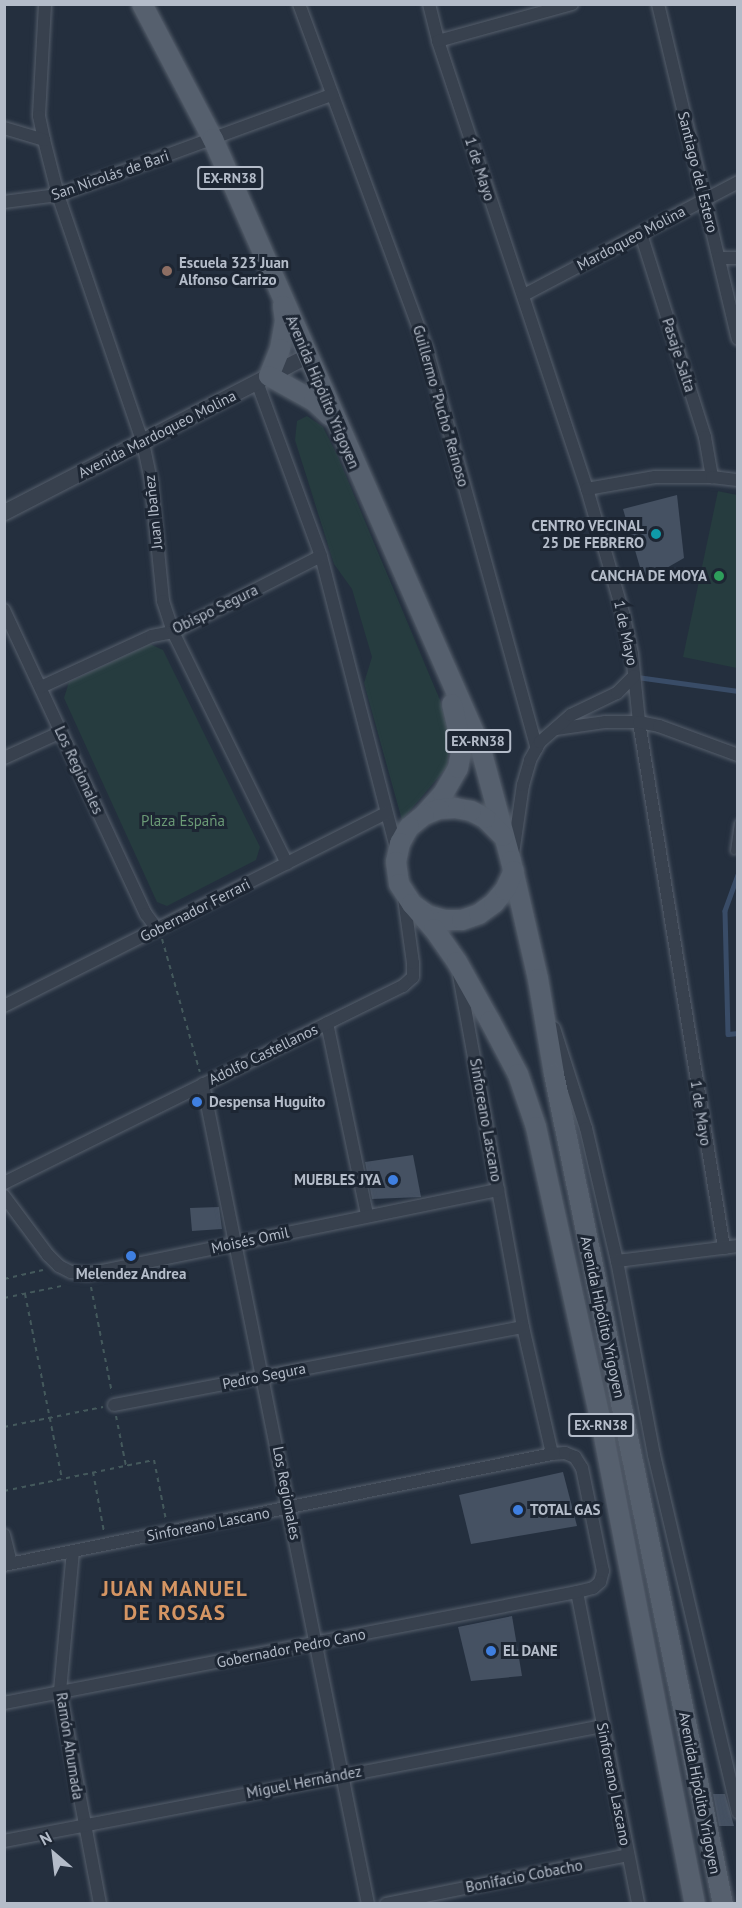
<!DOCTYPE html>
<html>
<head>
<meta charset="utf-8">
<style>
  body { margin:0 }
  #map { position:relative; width:742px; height:1908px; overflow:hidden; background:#242f3e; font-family:"PT Sans",sans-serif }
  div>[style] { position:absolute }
  .green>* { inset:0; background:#263c3f }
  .stream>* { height:4.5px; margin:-2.25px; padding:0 2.25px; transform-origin:2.25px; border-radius:2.25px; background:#394c67 }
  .building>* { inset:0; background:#455162 }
  .path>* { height:2px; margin-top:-1px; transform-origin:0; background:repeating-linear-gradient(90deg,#44595c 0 4.5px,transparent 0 9px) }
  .roads { filter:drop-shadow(0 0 2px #565f6c) drop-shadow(0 0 2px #565f6c) }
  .service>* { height:6px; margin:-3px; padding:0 3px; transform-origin:3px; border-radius:3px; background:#38414e }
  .minor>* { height:12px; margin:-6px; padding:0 6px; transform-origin:6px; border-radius:6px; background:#38414e }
  .tertiary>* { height:15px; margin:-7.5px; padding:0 7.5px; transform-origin:7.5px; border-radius:7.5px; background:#38414e }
  .primary>* { height:20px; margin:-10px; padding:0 10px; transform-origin:10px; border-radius:10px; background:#56606e }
  .dots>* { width:16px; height:16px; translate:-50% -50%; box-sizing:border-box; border:3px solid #1d2633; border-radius:50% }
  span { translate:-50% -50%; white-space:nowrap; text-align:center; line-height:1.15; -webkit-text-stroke:6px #1d2633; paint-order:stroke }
  .shield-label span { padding:2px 4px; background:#1d2633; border:2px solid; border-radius:4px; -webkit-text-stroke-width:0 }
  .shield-label { font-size:14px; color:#b4bcc9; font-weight:700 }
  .street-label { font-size:15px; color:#b4bcc9 }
  .poi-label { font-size:15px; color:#b4bcc9; font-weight:700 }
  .left { translate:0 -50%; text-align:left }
  .right { translate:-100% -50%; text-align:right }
  .park-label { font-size:15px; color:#6b9a76 }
  .district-label { font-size:21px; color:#d59563; font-weight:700; letter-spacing:1.5px }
  .frame { position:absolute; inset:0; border:6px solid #b4bcc9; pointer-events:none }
  .north { position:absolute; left:24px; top:1824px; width:60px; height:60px; -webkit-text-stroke:4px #1d2633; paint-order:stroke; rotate:332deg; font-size:16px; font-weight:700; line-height:24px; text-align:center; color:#b4bcc9 }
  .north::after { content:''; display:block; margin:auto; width:21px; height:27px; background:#b4bcc9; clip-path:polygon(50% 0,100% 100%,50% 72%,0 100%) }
</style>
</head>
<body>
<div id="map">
  <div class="green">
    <div style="clip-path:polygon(307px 416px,323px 427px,338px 457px,440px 700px,450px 739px,447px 767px,402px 820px,364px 683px,372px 657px,352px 589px,334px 564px,295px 440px,297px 421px)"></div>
    <div style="clip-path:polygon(718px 491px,737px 495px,737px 668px,683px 657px)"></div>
    <div style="clip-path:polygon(150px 644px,163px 650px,260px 847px,256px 860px,167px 906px,157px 902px,64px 698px,69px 682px)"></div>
  </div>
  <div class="stream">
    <div style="left:637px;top:677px;width:102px;rotate:7.9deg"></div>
    <div style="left:738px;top:875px;width:38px;rotate:110deg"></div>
    <div style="left:725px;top:911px;width:123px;rotate:88.6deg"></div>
    <div style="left:728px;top:1034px;width:10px;rotate:-6deg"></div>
  </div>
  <div class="building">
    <div style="clip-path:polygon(677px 495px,684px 558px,644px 581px,623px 509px)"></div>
    <div style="clip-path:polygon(413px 1155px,421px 1197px,372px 1199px,365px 1162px)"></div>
    <div style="clip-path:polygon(219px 1207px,222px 1229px,192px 1231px,190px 1208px)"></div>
    <div style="clip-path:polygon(563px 1472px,577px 1526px,471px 1544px,459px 1495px)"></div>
    <div style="clip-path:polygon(512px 1616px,522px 1676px,471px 1681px,458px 1627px)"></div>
    <div style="clip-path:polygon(713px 1794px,725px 1794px,734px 1826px,719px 1826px)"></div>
  </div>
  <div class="path">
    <div style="left:162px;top:939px;width:138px;rotate:74.1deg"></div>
    <div style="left:4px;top:1279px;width:40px;rotate:-13deg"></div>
    <div style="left:91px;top:1287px;width:108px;rotate:78.8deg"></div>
    <div style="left:25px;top:1294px;width:189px;rotate:78.7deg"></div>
    <div style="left:4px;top:1298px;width:63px;rotate:-11.8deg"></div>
    <div style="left:116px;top:1416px;width:51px;rotate:78.7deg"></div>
    <div style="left:4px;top:1427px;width:101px;rotate:-11.4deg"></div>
    <div style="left:93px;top:1472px;width:61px;rotate:79.6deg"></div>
    <div style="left:4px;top:1491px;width:153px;rotate:-11.7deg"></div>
    <div style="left:154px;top:1460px;width:61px;rotate:78.7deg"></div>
  </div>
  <div class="roads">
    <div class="service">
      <div style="left:734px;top:851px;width:28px;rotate:-82deg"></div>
    </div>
    <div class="minor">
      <div style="left:45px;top:4px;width:112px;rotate:93.1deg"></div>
      <div style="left:39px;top:116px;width:25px;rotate:78deg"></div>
      <div style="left:44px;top:140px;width:57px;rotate:75.7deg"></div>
      <div style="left:58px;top:195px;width:262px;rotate:71.1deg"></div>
      <div style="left:143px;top:443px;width:38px;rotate:78deg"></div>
      <div style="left:151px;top:480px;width:122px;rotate:84.3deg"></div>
      <div style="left:163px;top:601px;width:33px;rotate:72deg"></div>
      <div style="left:173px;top:632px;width:258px;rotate:63.8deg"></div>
      <div style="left:299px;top:4px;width:369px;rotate:69.7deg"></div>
      <div style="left:427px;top:350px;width:413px;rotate:74.6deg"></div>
      <div style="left:429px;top:4px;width:38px;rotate:76deg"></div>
      <div style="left:438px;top:41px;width:472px;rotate:71.6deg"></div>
      <div style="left:587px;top:489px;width:129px;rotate:73.8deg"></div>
      <div style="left:623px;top:613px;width:42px;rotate:77.6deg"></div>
      <div style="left:632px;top:654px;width:68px;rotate:84.1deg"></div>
      <div style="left:639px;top:722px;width:533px;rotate:80.82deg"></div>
      <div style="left:658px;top:4px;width:344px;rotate:76.6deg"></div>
      <div style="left:438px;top:41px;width:139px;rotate:-15.4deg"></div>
      <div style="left:4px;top:128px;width:42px;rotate:16.7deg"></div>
      <div style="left:4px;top:202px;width:54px;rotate:-7.4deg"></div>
      <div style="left:58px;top:195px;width:292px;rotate:-20.1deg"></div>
      <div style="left:641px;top:234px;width:213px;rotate:72.5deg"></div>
      <div style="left:705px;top:437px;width:41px;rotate:80.1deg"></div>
      <div style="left:719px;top:258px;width:19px"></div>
      <div style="left:524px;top:295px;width:242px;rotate:-27.8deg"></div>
      <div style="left:257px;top:382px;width:185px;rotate:69.8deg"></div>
      <div style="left:321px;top:556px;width:305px;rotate:75.6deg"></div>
      <div style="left:587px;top:489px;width:69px;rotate:-10deg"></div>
      <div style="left:655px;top:477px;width:57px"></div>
      <div style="left:712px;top:477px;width:26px;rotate:7deg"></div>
      <div style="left:4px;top:610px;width:336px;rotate:65deg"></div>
      <div style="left:146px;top:914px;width:19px;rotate:54deg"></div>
      <div style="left:41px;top:687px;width:122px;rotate:-24.7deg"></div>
      <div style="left:152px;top:636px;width:21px;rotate:-11deg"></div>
      <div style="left:173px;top:632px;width:166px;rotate:-27.2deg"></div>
      <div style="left:556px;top:729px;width:49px;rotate:-8.1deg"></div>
      <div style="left:605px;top:722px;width:34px"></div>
      <div style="left:639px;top:722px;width:20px;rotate:11deg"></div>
      <div style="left:659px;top:726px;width:84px;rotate:20.2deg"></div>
      <div style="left:4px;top:758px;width:63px;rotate:-24.5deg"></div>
      <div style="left:513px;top:854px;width:70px;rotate:-81.8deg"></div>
      <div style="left:523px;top:785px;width:26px;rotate:-74deg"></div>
      <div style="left:530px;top:760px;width:21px;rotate:-61deg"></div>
      <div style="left:540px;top:742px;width:41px;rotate:-41.1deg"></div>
      <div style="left:571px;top:715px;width:51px;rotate:-25.6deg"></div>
      <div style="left:617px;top:693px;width:24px;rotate:-45deg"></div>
      <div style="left:459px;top:975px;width:358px;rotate:79.7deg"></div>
      <div style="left:523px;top:1327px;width:130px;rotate:77.1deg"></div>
      <div style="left:552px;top:1454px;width:13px;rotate:-4deg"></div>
      <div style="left:565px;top:1453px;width:11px;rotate:22deg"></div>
      <div style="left:575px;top:1457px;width:13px;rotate:58deg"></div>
      <div style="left:582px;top:1468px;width:105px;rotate:78.5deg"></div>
      <div style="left:603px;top:1571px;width:11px;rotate:105deg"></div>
      <div style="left:600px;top:1582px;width:9px;rotate:139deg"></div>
      <div style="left:593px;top:1588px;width:16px;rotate:166deg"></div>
      <div style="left:577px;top:1592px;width:318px;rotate:78.9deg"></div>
      <div style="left:4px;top:1006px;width:428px;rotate:-26.8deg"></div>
      <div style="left:327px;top:1023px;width:196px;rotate:78.2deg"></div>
      <div style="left:554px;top:1028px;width:105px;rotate:72.3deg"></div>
      <div style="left:586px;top:1128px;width:137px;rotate:76.9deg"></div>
      <div style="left:617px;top:1261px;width:197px;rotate:79.2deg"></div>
      <div style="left:654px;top:1455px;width:367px;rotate:76.8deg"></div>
      <div style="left:203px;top:1084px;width:836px;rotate:78.62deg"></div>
      <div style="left:4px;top:1183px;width:445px;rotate:-26.3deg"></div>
      <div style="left:403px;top:986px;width:13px;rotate:-42deg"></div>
      <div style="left:413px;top:977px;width:14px;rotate:-90deg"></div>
      <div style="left:413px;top:963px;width:66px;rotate:-97.9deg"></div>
      <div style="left:4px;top:1196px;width:74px;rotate:53.3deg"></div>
      <div style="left:48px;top:1255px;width:16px;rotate:45deg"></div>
      <div style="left:59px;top:1266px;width:13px;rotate:27deg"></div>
      <div style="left:71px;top:1272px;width:17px;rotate:7deg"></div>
      <div style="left:88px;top:1274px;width:419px;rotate:-11.6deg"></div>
      <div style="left:617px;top:1261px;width:122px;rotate:-7.1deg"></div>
      <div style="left:114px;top:1405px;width:416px;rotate:-10.8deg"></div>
      <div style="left:4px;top:1535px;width:29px;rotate:76deg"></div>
      <div style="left:73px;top:1551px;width:142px;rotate:95.3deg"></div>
      <div style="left:60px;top:1692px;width:216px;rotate:79.3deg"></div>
      <div style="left:4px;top:1565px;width:559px;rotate:-11.45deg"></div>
      <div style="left:4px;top:1703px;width:584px;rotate:-10.96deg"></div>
      <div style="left:4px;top:1841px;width:610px;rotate:-10.87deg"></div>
      <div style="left:386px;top:1904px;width:247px;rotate:-11.4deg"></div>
    </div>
    <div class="tertiary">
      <div style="left:4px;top:512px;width:342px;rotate:-27.3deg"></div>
    </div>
    <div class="primary">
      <div style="left:142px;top:4px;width:153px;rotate:62.3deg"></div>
      <div style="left:213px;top:139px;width:663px;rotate:66.26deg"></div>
      <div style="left:480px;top:746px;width:119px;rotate:74.9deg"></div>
      <div style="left:511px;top:861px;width:121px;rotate:77.1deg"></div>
      <div style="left:538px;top:979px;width:96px;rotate:80.4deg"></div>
      <div style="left:554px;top:1074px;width:847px;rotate:78.49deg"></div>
      <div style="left:283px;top:306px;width:15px;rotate:82deg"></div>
      <div style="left:285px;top:321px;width:28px;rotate:100deg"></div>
      <div style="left:280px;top:349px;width:29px;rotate:112deg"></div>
      <div style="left:269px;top:376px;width:51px;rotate:29.1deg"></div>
      <div style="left:314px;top:401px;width:22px;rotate:43deg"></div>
      <div style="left:424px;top:815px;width:28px;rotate:-48deg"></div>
      <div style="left:443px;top:794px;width:30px;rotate:-60deg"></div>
      <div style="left:458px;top:768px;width:21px;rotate:-79deg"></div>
      <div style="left:462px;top:747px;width:44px;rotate:-103.1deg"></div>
      <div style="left:503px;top:836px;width:25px;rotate:-135deg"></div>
      <div style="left:485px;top:818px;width:16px;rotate:-153deg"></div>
      <div style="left:471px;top:811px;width:16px;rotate:-169deg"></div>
      <div style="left:455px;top:808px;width:16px;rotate:176deg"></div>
      <div style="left:439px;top:809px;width:16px;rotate:158deg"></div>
      <div style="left:424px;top:815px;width:19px;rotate:141deg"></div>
      <div style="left:409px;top:827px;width:18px;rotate:119deg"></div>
      <div style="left:400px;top:843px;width:19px;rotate:102deg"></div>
      <div style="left:396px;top:862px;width:22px;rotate:82deg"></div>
      <div style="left:399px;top:884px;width:24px;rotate:57deg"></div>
      <div style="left:412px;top:904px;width:19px;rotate:36deg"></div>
      <div style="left:427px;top:915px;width:18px;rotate:16deg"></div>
      <div style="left:444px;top:920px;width:18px"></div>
      <div style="left:462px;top:920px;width:18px;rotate:-19deg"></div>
      <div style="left:479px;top:914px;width:19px;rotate:-36deg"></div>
      <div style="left:494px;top:903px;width:17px;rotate:-50deg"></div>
      <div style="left:505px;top:890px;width:21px;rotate:-65deg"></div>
      <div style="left:412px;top:904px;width:33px;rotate:49deg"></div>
      <div style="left:434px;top:929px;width:40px;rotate:55.1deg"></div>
      <div style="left:457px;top:962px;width:68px;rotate:60.8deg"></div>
      <div style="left:490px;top:1021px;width:60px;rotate:62.2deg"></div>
      <div style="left:518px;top:1074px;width:56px;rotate:71.2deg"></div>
      <div style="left:536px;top:1127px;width:322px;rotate:77.6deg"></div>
      <div style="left:605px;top:1442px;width:471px;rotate:79deg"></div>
    </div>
  </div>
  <div class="dots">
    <div style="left:167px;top:271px;background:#8d6e63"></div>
    <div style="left:656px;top:534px;background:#0f9aa8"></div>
    <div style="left:719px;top:576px;background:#2e9e5b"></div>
    <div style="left:197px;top:1102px;background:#3f7fe0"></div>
    <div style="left:393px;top:1180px;background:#3f7fe0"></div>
    <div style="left:131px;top:1256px;background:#3f7fe0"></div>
    <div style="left:518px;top:1510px;background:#3f7fe0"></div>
    <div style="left:491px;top:1651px;background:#3f7fe0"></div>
  </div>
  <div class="shield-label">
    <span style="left:230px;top:178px">EX-RN38</span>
    <span style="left:478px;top:741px">EX-RN38</span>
    <span style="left:601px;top:1425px">EX-RN38</span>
  </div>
  <div class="street-label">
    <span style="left:480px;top:169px;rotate:72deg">1 de Mayo</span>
    <span style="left:698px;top:172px;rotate:76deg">Santiago del Estero</span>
    <span style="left:110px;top:175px;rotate:-19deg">San Nicolás de Bari</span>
    <span style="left:631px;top:238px;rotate:-28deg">Mardoqueo Molina</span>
    <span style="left:679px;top:355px;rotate:72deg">Pasaje Salta</span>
    <span style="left:323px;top:392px;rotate:67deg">Avenida Hipólito Yrigoyen</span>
    <span style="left:441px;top:406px;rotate:74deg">Guillermo "Pucho" Reinoso</span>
    <span style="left:157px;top:434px;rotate:-27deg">Avenida Mardoqueo Molina</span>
    <span style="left:153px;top:512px;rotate:-96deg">Juan Ibañez</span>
    <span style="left:215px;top:609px;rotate:-26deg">Obispo Segura</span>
    <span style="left:626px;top:633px;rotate:78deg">1 de Mayo</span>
    <span style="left:79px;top:770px;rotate:65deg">Los Regionales</span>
    <span style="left:195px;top:910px;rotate:-27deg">Gobernador Ferrari</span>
    <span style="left:263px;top:1054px;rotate:-26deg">Adolfo Castellanos</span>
    <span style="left:701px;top:1113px;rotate:81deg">1 de Mayo</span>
    <span style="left:486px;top:1120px;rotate:80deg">Sinforeano Lascano</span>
    <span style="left:250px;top:1240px;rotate:-12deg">Moisés Omil</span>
    <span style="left:603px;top:1317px;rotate:78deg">Avenida Hipólito Yrigoyen</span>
    <span style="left:264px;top:1376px;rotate:-11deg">Pedro Segura</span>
    <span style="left:287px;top:1493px;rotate:79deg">Los Regionales</span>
    <span style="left:208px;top:1524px;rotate:-11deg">Sinforeano Lascano</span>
    <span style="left:291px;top:1648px;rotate:-11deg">Gobernador Pedro Cano</span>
    <span style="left:70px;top:1746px;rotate:81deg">Ramón Ahumada</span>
    <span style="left:304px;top:1782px;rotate:-11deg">Miguel Hernández</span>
    <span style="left:614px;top:1784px;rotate:79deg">Sinforeano Lascano</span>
    <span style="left:700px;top:1793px;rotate:79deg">Avenida Hipólito Yrigoyen</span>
    <span style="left:524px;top:1876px;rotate:-11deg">Bonifacio Cobacho</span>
  </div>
  <div class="poi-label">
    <span class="left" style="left:179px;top:271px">Escuela 323 Juan<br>Alfonso Carrizo</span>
    <span class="right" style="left:644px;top:534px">CENTRO VECINAL<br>25 DE FEBRERO</span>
    <span class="right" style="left:707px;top:576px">CANCHA DE MOYA</span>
    <span class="left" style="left:209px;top:1102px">Despensa Huguito</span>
    <span class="right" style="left:381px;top:1180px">MUEBLES JYA</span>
    <span style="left:131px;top:1274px">Melendez Andrea</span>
    <span class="left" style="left:530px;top:1510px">TOTAL GAS</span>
    <span class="left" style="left:503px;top:1651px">EL DANE</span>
  </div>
  <div class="park-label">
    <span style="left:183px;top:821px">Plaza España</span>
  </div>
  <div class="district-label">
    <span style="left:175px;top:1601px">JUAN MANUEL<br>DE ROSAS</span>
  </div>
  <div class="frame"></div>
  <div class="north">N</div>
</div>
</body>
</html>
